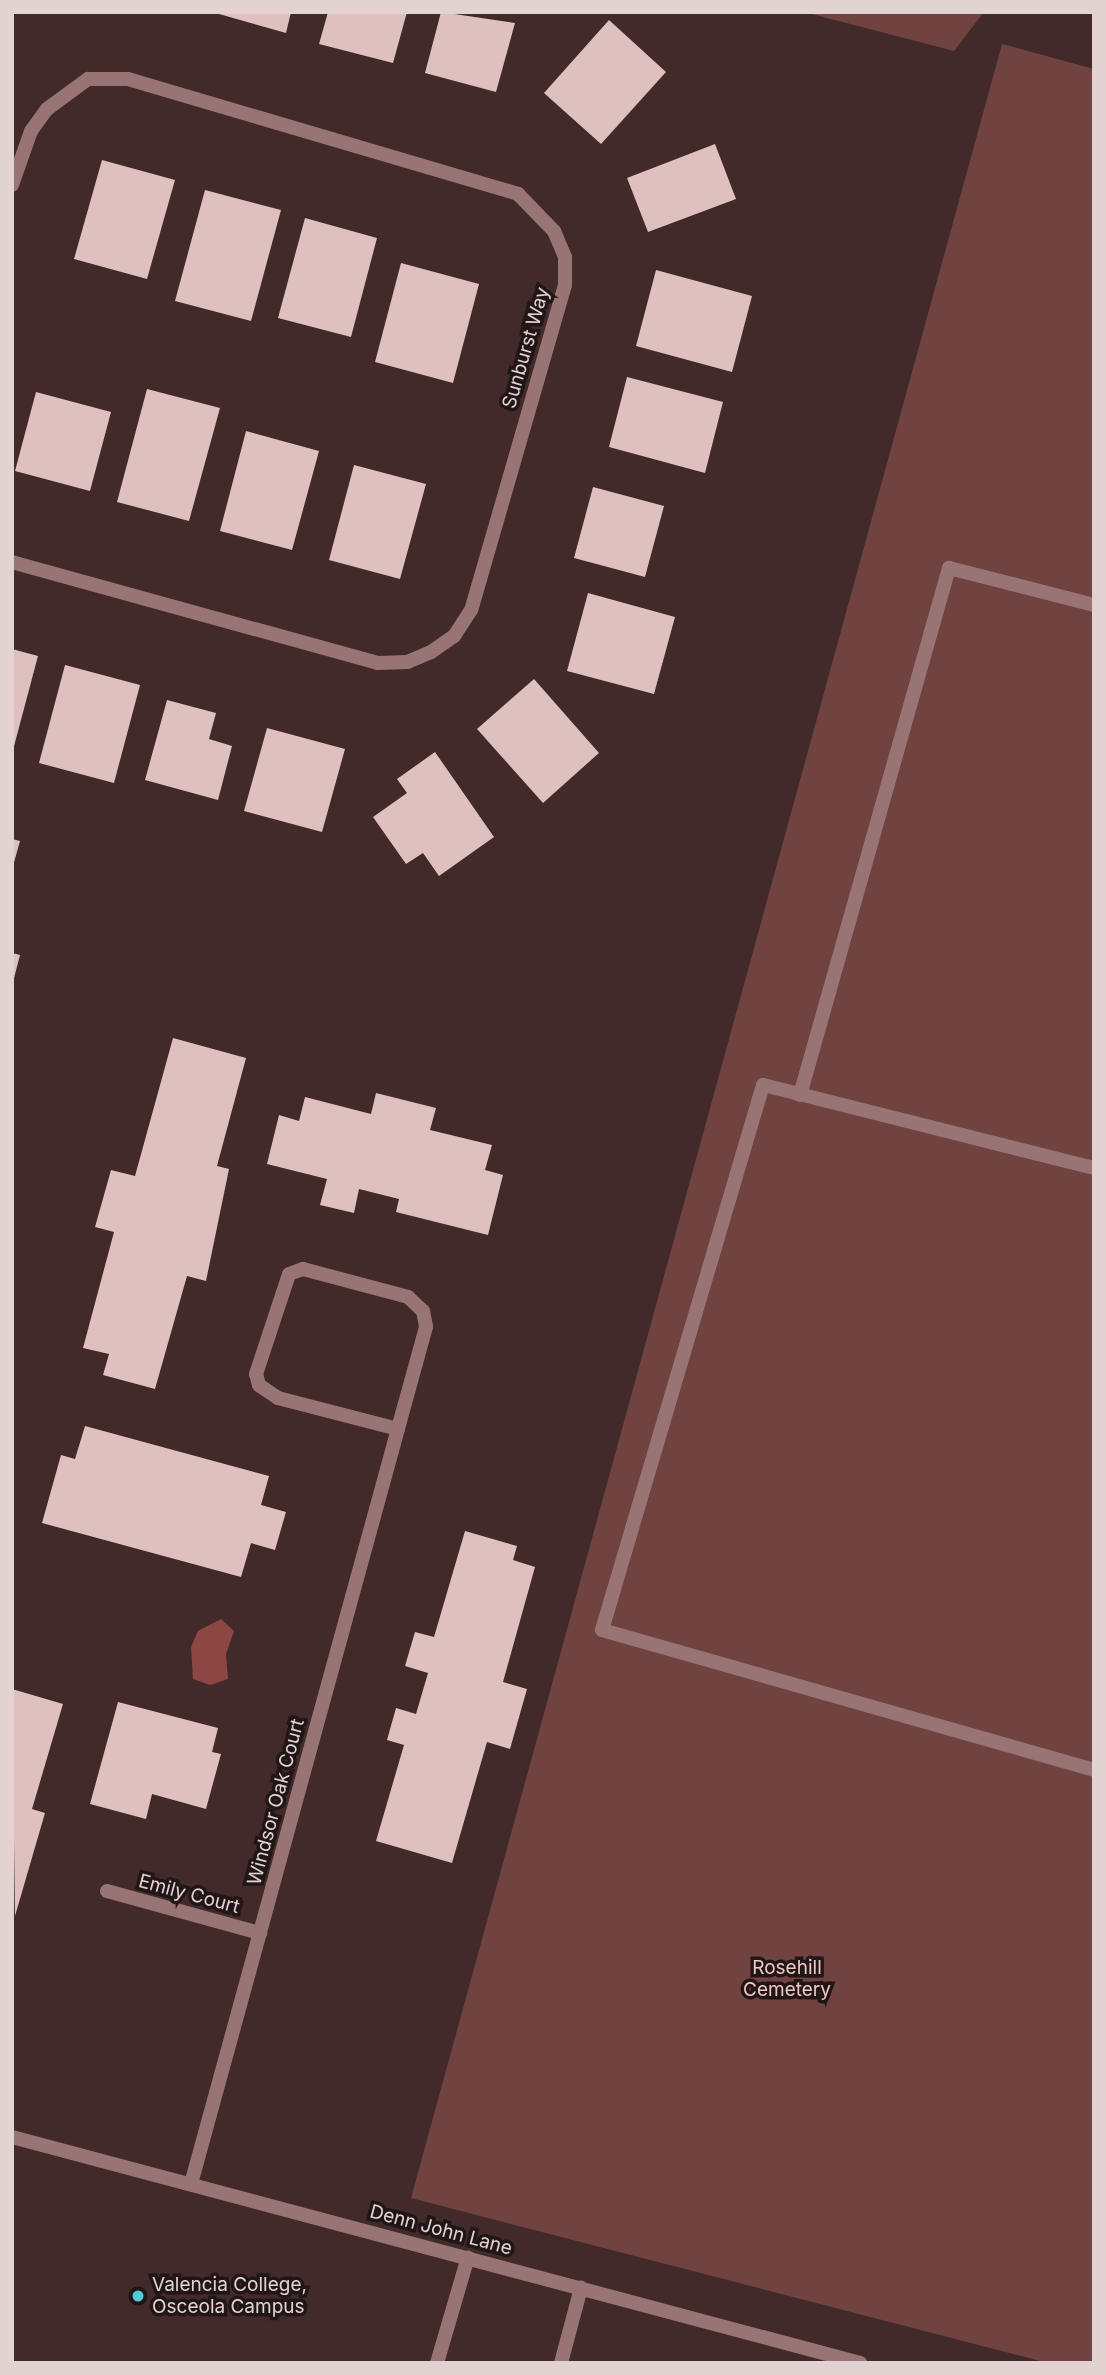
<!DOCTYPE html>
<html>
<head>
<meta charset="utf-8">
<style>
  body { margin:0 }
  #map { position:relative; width:1106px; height:2375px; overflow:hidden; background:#412a29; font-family:Inter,sans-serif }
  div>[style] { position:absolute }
  .green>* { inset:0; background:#704240 }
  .water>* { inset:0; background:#8e4645 }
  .building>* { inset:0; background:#dec0bf }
  .service>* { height:14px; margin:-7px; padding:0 7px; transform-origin:7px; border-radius:7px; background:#987574 }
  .minor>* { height:14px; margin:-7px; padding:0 7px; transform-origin:7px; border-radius:7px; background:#987574 }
  .tertiary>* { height:14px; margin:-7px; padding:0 7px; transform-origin:7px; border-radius:7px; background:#987574 }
  .dots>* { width:19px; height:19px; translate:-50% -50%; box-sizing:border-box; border:4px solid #201615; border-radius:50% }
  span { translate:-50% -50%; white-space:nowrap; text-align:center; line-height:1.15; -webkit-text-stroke:7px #201615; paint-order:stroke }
  .street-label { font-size:19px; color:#e2d3d2 }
  .park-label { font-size:19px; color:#f2c6c3 }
  .poi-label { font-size:19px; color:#e2d3d2 }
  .left { translate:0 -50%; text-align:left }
  .frame { position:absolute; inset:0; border:14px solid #e2d3d2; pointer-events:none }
</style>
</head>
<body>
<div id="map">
  <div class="green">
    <div style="clip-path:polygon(804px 12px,984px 12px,954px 51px)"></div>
    <div style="clip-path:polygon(1002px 44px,1094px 69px,1094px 2363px,1048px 2363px,411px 2198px)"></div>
  </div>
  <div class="water">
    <div style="clip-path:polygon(221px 1619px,234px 1631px,226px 1654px,228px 1679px,210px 1685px,193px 1679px,191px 1647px,198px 1631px)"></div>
  </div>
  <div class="building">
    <div style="clip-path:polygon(212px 12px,291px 12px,286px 33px)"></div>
    <div style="clip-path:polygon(328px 12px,407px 12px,393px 63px,319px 44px)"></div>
    <div style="clip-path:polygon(441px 12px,515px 23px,496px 92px,425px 73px)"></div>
    <div style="clip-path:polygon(609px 20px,666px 72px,601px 144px,544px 93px)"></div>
    <div style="clip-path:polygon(715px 144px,736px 199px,648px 232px,627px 178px)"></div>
    <div style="clip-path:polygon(102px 160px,175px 180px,147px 279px,74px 259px)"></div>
    <div style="clip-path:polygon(205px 190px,281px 210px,251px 321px,175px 301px)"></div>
    <div style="clip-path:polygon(305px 218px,377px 238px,351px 337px,278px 318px)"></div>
    <div style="clip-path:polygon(401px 263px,479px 284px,453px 383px,375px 362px)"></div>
    <div style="clip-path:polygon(656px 270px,752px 296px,732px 372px,636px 346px)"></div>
    <div style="clip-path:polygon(627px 377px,723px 402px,705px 473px,609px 447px)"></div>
    <div style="clip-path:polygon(147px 389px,220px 408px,189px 521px,117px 502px)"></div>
    <div style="clip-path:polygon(36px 392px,111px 412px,90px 491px,15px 471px)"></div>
    <div style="clip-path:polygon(246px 431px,319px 451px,292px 550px,220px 531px)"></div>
    <div style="clip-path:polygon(354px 465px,426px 484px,400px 579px,329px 560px)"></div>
    <div style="clip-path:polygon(593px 487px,664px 506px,645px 577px,574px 558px)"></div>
    <div style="clip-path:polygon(588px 593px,675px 617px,654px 694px,567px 671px)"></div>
    <div style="clip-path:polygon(12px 649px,38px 656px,13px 750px,12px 750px)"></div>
    <div style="clip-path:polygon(65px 665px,140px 685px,114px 783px,39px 763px)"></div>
    <div style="clip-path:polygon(534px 679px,599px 753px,543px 803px,477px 729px)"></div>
    <div style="clip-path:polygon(167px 700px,216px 713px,209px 739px,232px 746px,218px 800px,145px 780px)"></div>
    <div style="clip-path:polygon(267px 728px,345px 749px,322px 832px,244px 811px)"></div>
    <div style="clip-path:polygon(435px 752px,494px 837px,439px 876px,423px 853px,406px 864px,373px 817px,407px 793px,397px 779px)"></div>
    <div style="clip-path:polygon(12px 839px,20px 841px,13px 866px,12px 866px)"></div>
    <div style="clip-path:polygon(12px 953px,20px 955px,13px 982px,12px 982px)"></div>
    <div style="clip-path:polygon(173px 1038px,246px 1058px,217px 1166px,229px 1169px,206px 1281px,187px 1276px,155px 1389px,103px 1375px,109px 1354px,83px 1348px,114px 1232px,95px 1227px,111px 1170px,135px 1176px)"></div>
    <div style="clip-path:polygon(376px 1093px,436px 1108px,430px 1130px,492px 1145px,485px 1170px,503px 1175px,488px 1235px,396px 1212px,399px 1199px,359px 1189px,354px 1213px,320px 1205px,327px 1179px,267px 1164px,279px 1115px,299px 1121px,305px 1097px,371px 1114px)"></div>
    <div style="clip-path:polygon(85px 1426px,269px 1476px,261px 1505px,286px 1512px,275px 1550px,251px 1543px,241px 1577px,42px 1523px,61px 1455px,75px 1459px)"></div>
    <div style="clip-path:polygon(465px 1531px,517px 1546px,513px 1560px,535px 1567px,503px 1682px,527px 1689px,510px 1749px,487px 1742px,452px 1863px,376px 1841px,404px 1745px,387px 1740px,396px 1708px,416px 1714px,428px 1673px,405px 1666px,415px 1632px,434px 1637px)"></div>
    <div style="clip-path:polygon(12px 1689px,63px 1704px,32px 1809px,45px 1813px,15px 1916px)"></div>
    <div style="clip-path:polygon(118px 1702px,218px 1728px,212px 1752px,221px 1754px,206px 1809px,152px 1794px,146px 1819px,90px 1804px)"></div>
  </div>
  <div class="service">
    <div style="left:800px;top:1095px;width:548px;rotate:-74.21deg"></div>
    <div style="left:949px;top:568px;width:150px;rotate:14.3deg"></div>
    <div style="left:1094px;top:1168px;width:341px;rotate:-165.9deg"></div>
    <div style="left:763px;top:1085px;width:568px;rotate:106.46deg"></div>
    <div style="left:602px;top:1630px;width:512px;rotate:15.88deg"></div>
    <div style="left:437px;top:2363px;width:110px;rotate:-73.7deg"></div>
    <div style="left:561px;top:2363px;width:78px;rotate:-75.1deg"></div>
  </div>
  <div class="minor">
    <div style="left:12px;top:185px;width:57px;rotate:-70.6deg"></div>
    <div style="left:31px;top:131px;width:27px;rotate:-54deg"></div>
    <div style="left:47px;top:109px;width:51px;rotate:-36.2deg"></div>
    <div style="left:88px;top:79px;width:40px"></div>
    <div style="left:128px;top:79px;width:407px;rotate:16.4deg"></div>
    <div style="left:518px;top:194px;width:52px;rotate:45.8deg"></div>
    <div style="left:554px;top:231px;width:28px;rotate:67deg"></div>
    <div style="left:565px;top:257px;width:28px;rotate:90deg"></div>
    <div style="left:565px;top:285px;width:338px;rotate:106.1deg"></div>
    <div style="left:471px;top:610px;width:31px;rotate:123deg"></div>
    <div style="left:454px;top:636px;width:28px;rotate:145deg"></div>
    <div style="left:431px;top:652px;width:25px;rotate:157deg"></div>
    <div style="left:408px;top:662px;width:30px;rotate:178deg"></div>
    <div style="left:378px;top:663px;width:380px;rotate:-164.6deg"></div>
    <div style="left:107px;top:1891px;width:159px;rotate:15.4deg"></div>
    <div style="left:191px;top:2184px;width:783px;rotate:-74.67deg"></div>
    <div style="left:398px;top:1429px;width:124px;rotate:-165.5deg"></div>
    <div style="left:278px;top:1398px;width:23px;rotate:-146deg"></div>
    <div style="left:259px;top:1385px;width:11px;rotate:-105deg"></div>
    <div style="left:256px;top:1374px;width:105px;rotate:-71.7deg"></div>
    <div style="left:289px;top:1274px;width:15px;rotate:-20deg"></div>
    <div style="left:303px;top:1269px;width:109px;rotate:14.9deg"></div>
    <div style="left:408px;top:1297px;width:21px;rotate:43deg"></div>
    <div style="left:423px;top:1311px;width:16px;rotate:79deg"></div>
    <div style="left:426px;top:1327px;width:106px;rotate:105.4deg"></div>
  </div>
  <div class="tertiary">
    <div style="left:12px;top:2137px;width:878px;rotate:14.92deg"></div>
  </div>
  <div class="dots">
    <div style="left:138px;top:2296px;background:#51ccd5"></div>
  </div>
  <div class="street-label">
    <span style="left:526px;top:348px;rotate:-74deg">Sunburst Way</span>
    <span style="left:276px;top:1802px;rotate:-75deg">Windsor Oak Court</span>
    <span style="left:189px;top:1894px;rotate:15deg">Emily Court</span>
    <span style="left:441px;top:2230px;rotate:15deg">Denn John Lane</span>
  </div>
  <div class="park-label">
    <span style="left:787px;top:1979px">Rosehill<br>Cemetery</span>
  </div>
  <div class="poi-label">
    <span class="left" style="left:152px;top:2296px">Valencia College,<br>Osceola Campus</span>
  </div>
  <div class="frame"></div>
</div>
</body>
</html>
